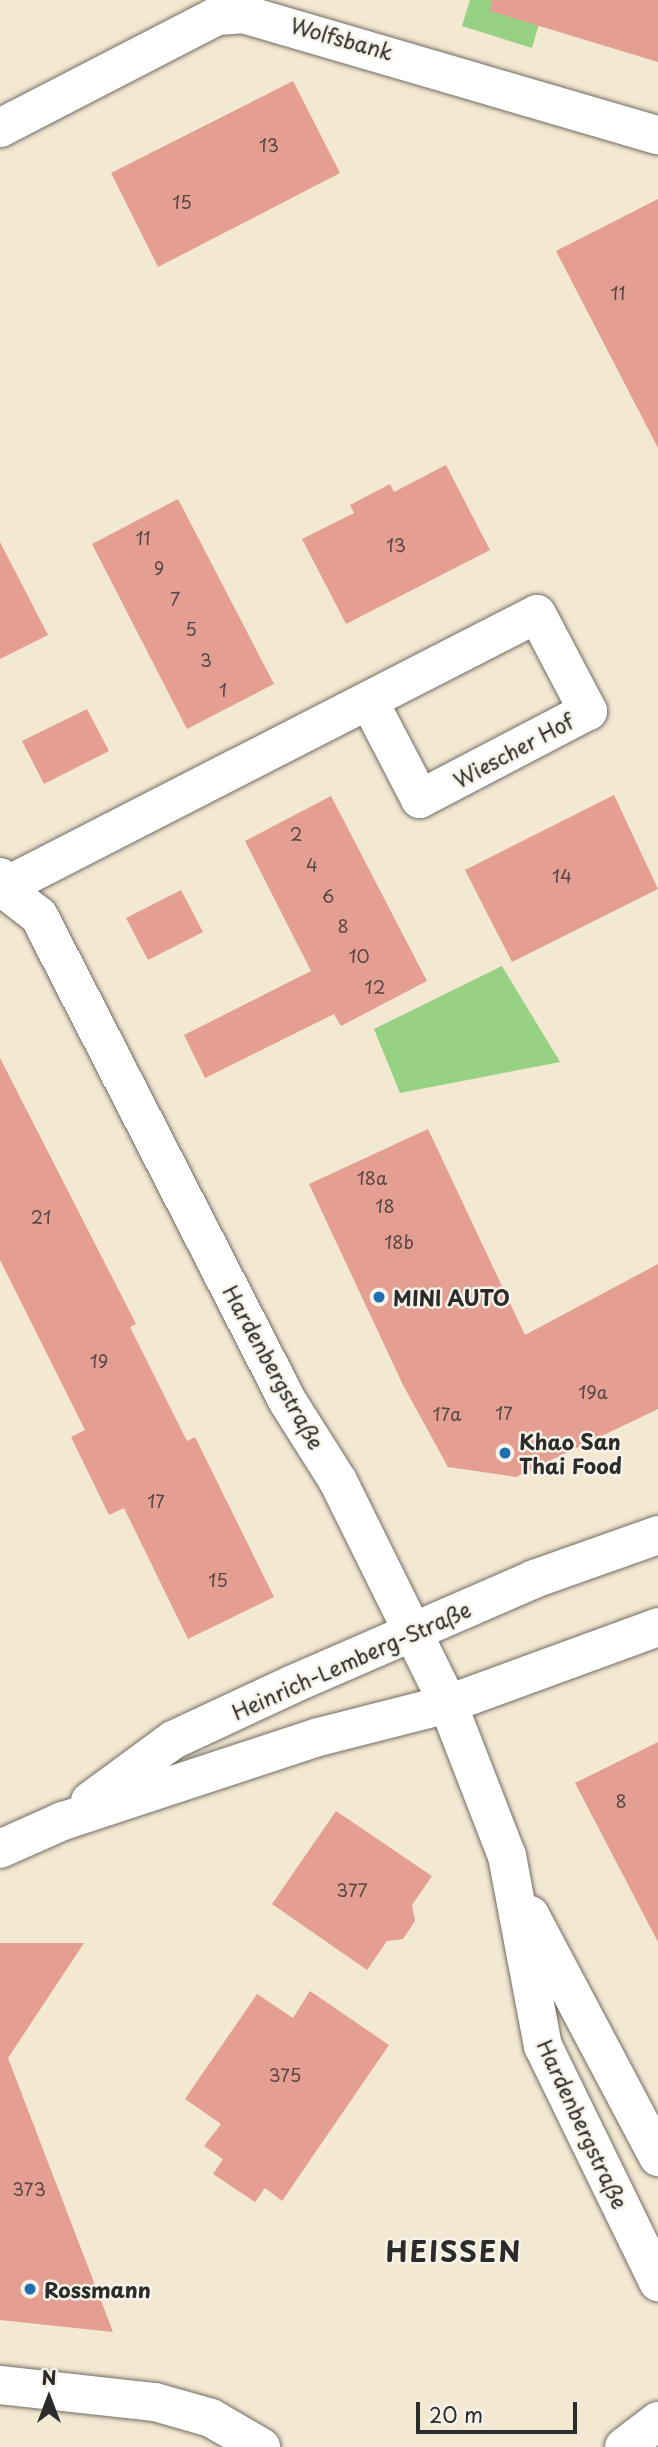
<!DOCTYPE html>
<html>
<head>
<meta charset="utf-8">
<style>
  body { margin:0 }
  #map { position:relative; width:658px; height:2447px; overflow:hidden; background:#f3e8d1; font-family:"Playpen Sans",sans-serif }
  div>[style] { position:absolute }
  .green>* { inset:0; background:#96d184 }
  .building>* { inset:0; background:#e49f92 }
  .roads { filter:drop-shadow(0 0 2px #716d65) drop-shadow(0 0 2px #716d65) }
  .minor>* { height:38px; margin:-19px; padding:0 19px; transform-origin:19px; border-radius:19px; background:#fff }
  .dots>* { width:19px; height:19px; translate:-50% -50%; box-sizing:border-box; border:4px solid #f7f3e8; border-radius:50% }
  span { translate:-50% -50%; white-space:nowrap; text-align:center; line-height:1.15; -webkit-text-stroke:5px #f7f3e8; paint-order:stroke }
  .number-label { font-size:18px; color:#594845 }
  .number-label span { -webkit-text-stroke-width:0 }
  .street-label { font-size:21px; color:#2b2b2b }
  .poi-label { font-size:21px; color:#2b2b2b; font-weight:700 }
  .left { translate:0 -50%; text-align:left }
  .district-label { font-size:28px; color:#2b2b2b; font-weight:700; letter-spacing:2px }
  .north { position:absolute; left:14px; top:2363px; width:70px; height:70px; -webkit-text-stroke:5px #f7f3e8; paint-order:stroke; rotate:0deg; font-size:19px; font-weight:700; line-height:28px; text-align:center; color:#2b2b2b }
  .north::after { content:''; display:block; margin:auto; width:24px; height:32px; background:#2b2b2b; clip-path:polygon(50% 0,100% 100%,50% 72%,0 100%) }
  .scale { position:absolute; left:416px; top:2402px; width:161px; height:32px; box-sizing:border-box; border:4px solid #2b2b2b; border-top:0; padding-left:9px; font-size:21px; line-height:24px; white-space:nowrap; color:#2b2b2b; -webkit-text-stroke:5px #f7f3e8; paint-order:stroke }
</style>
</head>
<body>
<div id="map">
  <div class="green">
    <div style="clip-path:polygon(470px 0,546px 0,532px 48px,462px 26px)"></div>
    <div style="clip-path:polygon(502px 966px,560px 1062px,400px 1093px,374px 1029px)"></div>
  </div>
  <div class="building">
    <div style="clip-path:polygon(492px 0,658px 0,658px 62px,490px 11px)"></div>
    <div style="clip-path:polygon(293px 81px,340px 173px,158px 267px,111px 173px)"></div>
    <div style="clip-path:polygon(658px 199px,658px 448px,556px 251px)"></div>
    <div style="clip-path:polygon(446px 465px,490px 550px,346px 624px,302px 539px,354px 513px,350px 505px,390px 484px,394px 492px)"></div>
    <div style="clip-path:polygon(178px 499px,274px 684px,187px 729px,92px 544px)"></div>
    <div style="clip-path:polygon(0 542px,48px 635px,0 659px)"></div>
    <div style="clip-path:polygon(87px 709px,109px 751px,44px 784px,22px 741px)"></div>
    <div style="clip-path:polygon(614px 795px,658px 889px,512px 962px,465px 870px)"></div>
    <div style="clip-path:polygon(331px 796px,427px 981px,341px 1026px,334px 1014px,205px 1078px,184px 1035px,311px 971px,245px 841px)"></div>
    <div style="clip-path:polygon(181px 890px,203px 932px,148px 960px,126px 918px)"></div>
    <div style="clip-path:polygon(0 1058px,136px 1324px,130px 1327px,187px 1441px,195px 1437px,274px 1597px,188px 1639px,124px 1508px,109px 1515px,71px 1437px,85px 1430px,0 1260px)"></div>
    <div style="clip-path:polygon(428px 1129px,525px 1335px,658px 1264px,658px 1409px,516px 1477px,448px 1467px,403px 1385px,309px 1184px)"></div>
    <div style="clip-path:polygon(658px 1742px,658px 1942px,575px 1783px)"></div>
    <div style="clip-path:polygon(336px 1811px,432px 1876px,412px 1905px,415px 1921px,403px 1939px,387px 1941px,367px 1970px,272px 1904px)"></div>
    <div style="clip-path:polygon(0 1943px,84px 1943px,8px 2058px,113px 2332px,0 2320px)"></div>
    <div style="clip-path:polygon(310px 1991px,389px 2045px,282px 2201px,265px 2188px,255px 2202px,213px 2174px,223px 2159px,204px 2146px,221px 2124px,185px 2099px,257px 1994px,293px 2018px)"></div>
  </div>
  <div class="roads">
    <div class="minor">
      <div style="left:0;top:128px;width:244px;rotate:-27.3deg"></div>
      <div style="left:217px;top:16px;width:26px;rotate:-4deg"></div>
      <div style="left:243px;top:14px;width:432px;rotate:16.3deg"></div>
      <div style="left:0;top:877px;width:13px;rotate:72deg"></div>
      <div style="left:4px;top:889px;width:44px;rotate:37.6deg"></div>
      <div style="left:39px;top:916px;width:546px;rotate:62.87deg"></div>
      <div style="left:288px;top:1402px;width:93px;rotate:57.7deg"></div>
      <div style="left:338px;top:1481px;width:249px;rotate:63.7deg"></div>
      <div style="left:448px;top:1704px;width:163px;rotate:68.8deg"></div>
      <div style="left:507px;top:1856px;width:193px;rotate:79.3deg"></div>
      <div style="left:543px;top:2046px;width:263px;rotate:64deg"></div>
      <div style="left:0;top:889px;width:603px;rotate:-27.12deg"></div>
      <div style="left:537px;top:614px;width:110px;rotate:62.3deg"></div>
      <div style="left:588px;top:711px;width:190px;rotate:152.4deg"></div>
      <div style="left:420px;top:799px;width:110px;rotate:-117.5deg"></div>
      <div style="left:90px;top:1801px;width:103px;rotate:-36.3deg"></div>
      <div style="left:173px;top:1740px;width:132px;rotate:-25deg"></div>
      <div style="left:293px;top:1684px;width:263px;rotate:-23.5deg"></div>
      <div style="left:534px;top:1579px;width:132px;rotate:-19.5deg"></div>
      <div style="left:0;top:1849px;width:69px;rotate:-24deg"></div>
      <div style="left:63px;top:1821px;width:269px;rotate:-18.2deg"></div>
      <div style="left:319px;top:1737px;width:133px;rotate:-14.3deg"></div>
      <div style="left:448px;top:1704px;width:224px;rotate:-20.1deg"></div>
      <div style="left:530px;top:1915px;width:274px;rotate:62.1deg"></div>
      <div style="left:0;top:2385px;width:156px;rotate:6.3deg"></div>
      <div style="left:155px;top:2402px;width:58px;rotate:15.9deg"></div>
      <div style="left:211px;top:2418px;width:58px;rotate:30.1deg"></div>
      <div style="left:624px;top:2447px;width:43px;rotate:-37.4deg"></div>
    </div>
  </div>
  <div class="dots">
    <div style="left:379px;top:1297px;background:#1f6fb2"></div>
    <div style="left:505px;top:1453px;background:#1f6fb2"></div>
    <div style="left:30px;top:2289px;background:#1f6fb2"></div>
  </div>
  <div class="number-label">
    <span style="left:269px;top:145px">13</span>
    <span style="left:182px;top:202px">15</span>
    <span style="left:618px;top:293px">11</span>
    <span style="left:143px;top:538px">11</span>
    <span style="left:396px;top:545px">13</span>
    <span style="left:159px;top:568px">9</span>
    <span style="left:175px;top:599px">7</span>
    <span style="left:191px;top:629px">5</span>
    <span style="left:206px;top:660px">3</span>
    <span style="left:223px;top:690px">1</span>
    <span style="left:296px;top:834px">2</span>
    <span style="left:312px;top:865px">4</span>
    <span style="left:562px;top:876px">14</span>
    <span style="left:328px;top:896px">6</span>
    <span style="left:343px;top:926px">8</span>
    <span style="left:359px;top:956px">10</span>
    <span style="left:375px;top:987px">12</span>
    <span style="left:372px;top:1178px">18a</span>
    <span style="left:385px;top:1206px">18</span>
    <span style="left:41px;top:1217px">21</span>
    <span style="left:399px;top:1242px">18b</span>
    <span style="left:99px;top:1361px">19</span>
    <span style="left:593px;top:1392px">19a</span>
    <span style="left:504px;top:1413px">17</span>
    <span style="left:447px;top:1414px">17a</span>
    <span style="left:156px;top:1501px">17</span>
    <span style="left:218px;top:1580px">15</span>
    <span style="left:621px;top:1801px">8</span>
    <span style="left:352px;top:1890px">377</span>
    <span style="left:285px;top:2075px">375</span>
    <span style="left:29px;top:2189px">373</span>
  </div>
  <div class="street-label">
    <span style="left:342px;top:38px;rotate:16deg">Wolfsbank</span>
    <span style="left:513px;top:750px;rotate:-28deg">Wiescher Hof</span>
    <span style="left:274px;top:1367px;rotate:61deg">Hardenbergstraße</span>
    <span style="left:351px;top:1660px;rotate:-24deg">Heinrich-Lemberg-Straße</span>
    <span style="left:583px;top:2124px;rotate:65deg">Hardenbergstraße</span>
  </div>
  <div class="poi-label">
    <span class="left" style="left:393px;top:1297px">MINI AUTO</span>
    <span class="left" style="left:519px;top:1453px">Khao San<br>Thai Food</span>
    <span class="left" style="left:44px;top:2289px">Rossmann</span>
  </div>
  <div class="district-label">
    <span style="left:454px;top:2251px">HEISSEN</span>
  </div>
  <div class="north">N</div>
  <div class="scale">20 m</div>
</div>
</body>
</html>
